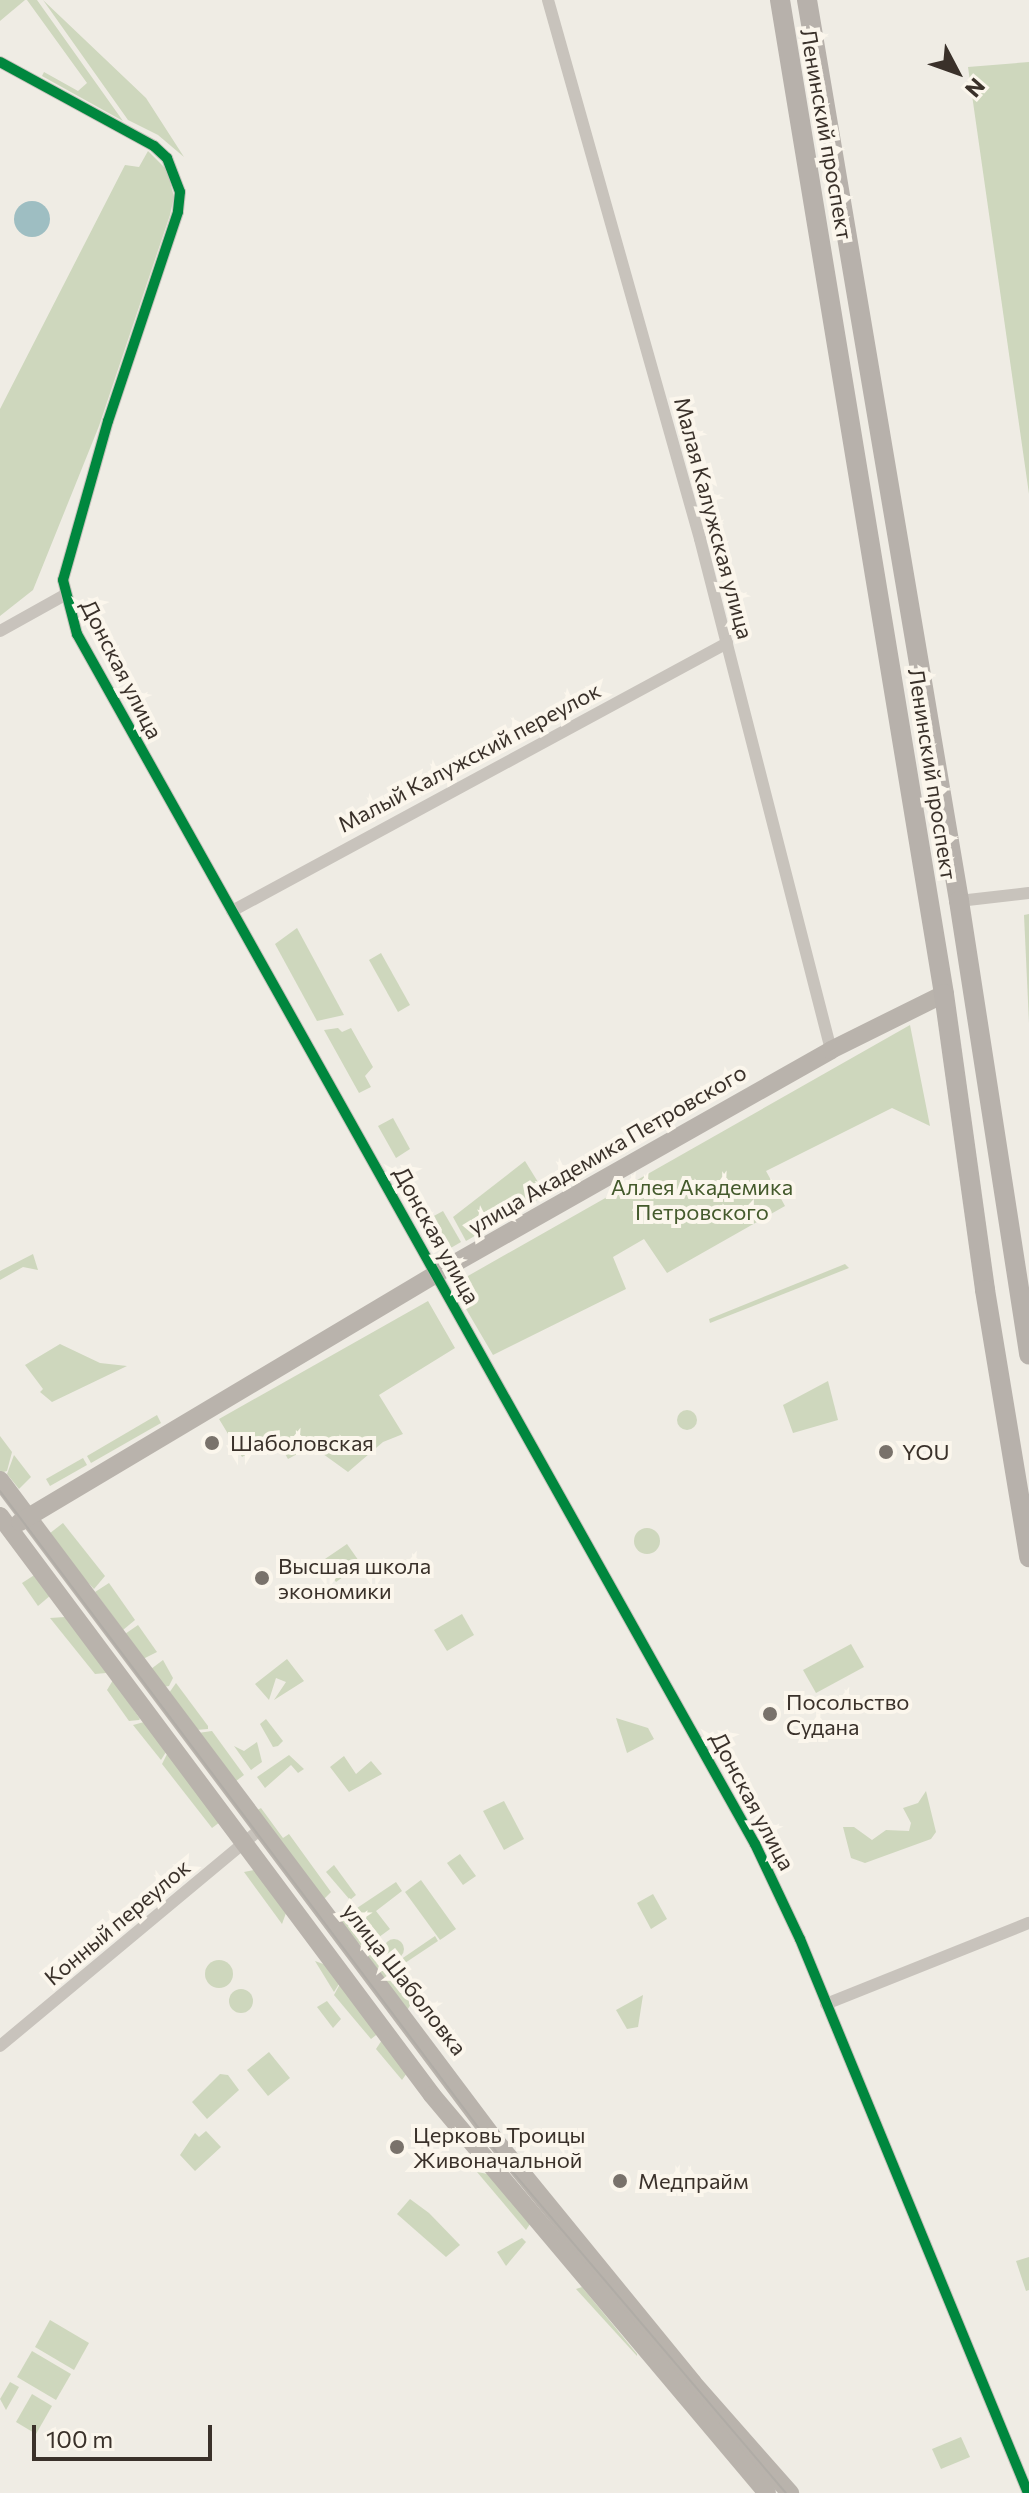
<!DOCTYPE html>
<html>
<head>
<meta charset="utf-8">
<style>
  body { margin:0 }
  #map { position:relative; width:1029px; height:2493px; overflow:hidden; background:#efece4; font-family:Commissioner,sans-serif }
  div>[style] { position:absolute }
  .green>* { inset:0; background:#ced7bd }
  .round { border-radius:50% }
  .water>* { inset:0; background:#9ebec2 }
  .street>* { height:12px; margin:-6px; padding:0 6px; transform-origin:6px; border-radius:6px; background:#c8c3bc }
  .secondary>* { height:18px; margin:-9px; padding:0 9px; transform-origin:9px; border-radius:9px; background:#b9b3ac }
  .primary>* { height:20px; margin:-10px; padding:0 10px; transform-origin:10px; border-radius:10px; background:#b7b1ab }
  .tram>* { height:2px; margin:-1px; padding:0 1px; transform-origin:1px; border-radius:1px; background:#b0aca6 }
  .cycleway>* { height:10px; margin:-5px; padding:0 5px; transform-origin:5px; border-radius:5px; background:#00873e }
  .dots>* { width:22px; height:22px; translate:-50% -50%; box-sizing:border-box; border:4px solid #fbf6ec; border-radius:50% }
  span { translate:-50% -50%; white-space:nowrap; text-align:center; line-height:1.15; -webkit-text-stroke:8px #fbf6ec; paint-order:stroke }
  .street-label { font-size:22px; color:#3a312a }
  .park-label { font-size:22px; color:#445a2c }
  .poi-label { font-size:22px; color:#3a312a }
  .left { translate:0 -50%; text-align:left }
  .north { position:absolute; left:917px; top:32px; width:80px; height:80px; -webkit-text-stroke:6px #fbf6ec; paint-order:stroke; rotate:131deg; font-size:22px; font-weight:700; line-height:32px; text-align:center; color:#3a312a }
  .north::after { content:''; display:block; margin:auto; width:28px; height:36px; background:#3a312a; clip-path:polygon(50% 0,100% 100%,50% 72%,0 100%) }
  .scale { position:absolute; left:32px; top:2425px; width:180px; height:36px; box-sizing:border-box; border:4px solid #3a312a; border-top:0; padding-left:10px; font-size:24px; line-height:28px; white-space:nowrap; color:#3a312a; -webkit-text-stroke:6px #fbf6ec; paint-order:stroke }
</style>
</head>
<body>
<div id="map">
  <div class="green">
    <div style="clip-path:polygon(0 0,25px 0,0 21px)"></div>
    <div style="clip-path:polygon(27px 0,37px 0,123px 121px,42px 76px,44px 72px,78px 91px,87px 83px)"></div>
    <div style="clip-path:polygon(43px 0,146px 98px,184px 157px,158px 135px,128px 120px)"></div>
    <div style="clip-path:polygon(1029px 62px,1029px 494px,968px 67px)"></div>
    <div style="clip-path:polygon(148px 151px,167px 170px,174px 197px,170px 215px,99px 426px,33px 590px,0 616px,0 409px,125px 165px,139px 167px)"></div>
    <div style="clip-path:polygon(1029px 914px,1029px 1023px,1024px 915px)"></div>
    <div style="clip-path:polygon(297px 928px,344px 1015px,317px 1021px,275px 944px)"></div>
    <div style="clip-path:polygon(381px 953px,410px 1005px,398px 1012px,369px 960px)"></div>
    <div style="clip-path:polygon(910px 1025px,930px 1126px,892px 1108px,766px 1171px,785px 1206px,667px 1273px,644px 1239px,613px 1257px,626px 1289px,493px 1355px,452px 1285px)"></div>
    <div style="clip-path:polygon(338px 1028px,342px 1032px,351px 1028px,373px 1067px,365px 1076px,371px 1087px,359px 1093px,324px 1030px)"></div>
    <div style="clip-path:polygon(393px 1118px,410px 1149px,396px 1158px,378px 1126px)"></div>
    <div style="clip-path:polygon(525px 1161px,546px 1195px,466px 1241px,453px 1217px)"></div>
    <div style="clip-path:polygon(443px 1211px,461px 1242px,449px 1249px,432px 1217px)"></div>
    <div style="clip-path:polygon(33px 1254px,38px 1270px,23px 1267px,0 1280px,0 1271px)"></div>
    <div style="clip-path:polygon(845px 1264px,849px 1268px,710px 1323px,709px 1319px)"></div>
    <div style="clip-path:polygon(428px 1301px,455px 1348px,379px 1395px,403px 1434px,383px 1442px,348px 1472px,312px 1446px,288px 1459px,276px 1438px,242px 1457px,219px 1419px)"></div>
    <div style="clip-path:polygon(60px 1344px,100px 1363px,127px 1366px,52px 1402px,40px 1392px,43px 1389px,25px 1365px)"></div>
    <div style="clip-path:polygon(828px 1381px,838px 1420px,793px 1433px,783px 1405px)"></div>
    <div class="round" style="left:677px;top:1410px;width:20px;height:20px"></div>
    <div style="clip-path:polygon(157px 1415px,161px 1423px,91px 1463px,87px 1456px)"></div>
    <div style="clip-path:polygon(0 1436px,12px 1452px,7px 1471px,0 1473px)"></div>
    <div style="clip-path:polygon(14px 1455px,31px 1477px,19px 1489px,7px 1474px)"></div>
    <div style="clip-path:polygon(83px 1458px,87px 1465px,50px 1486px,46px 1479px)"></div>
    <div style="clip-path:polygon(63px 1523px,105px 1576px,94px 1589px,45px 1537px)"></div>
    <div class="round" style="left:634px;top:1528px;width:26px;height:26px"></div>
    <div style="clip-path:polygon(347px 1544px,361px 1564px,336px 1582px,322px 1561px)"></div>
    <div style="clip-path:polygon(36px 1574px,51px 1595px,38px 1606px,22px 1583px)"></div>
    <div style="clip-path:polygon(109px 1583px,135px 1620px,123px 1630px,95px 1592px)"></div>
    <div style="clip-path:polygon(462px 1614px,474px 1635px,447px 1651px,434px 1630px)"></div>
    <div style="clip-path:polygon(65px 1617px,106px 1671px,106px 1673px,95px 1674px,50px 1618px)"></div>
    <div style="clip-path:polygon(138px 1625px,157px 1652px,141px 1660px,125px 1634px)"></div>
    <div style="clip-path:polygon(851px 1644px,864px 1667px,816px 1693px,803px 1670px)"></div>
    <div style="clip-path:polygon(287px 1659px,304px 1681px,274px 1700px,286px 1682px,276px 1678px,269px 1700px,255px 1684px)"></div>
    <div style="clip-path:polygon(163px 1660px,173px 1678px,169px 1686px,158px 1688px,151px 1669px)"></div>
    <div style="clip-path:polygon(113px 1680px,140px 1719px,139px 1720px,129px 1721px,107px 1690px)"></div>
    <div style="clip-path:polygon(176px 1683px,208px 1726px,208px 1729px,196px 1730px,169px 1693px)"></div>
    <div style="clip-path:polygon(616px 1718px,648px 1728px,654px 1739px,627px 1753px)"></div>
    <div style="clip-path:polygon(266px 1719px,283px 1741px,278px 1746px,273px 1747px,260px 1724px)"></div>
    <div style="clip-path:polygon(144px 1722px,166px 1752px,161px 1760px,133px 1725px)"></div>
    <div style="clip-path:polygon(212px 1731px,244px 1775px,236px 1781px,198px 1733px)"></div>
    <div style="clip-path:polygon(257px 1742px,262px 1762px,251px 1770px,234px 1746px,244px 1751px)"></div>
    <div style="clip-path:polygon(168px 1752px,220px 1822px,212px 1828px,162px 1764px)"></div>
    <div style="clip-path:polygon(289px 1755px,304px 1769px,298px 1773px,291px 1765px,265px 1788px,257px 1777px)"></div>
    <div style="clip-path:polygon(344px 1756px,356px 1774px,371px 1761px,382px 1774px,349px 1792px,330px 1767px)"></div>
    <div style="clip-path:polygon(926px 1791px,936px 1832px,931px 1839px,865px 1863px,851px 1858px,843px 1827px,854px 1827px,872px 1840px,886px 1830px,909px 1831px,911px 1823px,903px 1808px,918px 1803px)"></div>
    <div style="clip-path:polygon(504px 1801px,524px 1839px,504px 1850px,483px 1811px)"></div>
    <div style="clip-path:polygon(261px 1808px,283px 1838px,289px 1834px,331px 1892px,320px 1903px,254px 1812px)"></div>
    <div style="clip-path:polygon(460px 1854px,476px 1876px,463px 1885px,447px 1863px)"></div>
    <div style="clip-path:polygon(334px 1865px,356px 1895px,350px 1900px,326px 1872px)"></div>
    <div style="clip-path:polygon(254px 1870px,286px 1913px,282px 1924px,244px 1872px)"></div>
    <div style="clip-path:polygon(421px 1880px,456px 1929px,440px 1940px,405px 1892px)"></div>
    <div style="clip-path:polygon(396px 1882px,402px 1891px,376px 1911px,390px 1929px,375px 1940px,354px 1910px)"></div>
    <div style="clip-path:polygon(653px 1894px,667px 1919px,651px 1929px,637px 1903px)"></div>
    <div style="clip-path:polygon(347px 1914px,368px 1944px,364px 1949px,339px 1922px)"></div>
    <div style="clip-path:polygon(435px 1936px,438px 1941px,396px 1969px,394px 1964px)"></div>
    <div class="round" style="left:384px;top:1939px;width:20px;height:20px"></div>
    <div style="clip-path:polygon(372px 1949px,411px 2004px,406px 2012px,365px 1953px)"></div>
    <div class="round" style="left:205px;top:1960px;width:28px;height:28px"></div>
    <div style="clip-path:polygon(315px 1961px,326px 1965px,339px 1984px,334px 1992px)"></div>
    <div style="clip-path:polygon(341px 1982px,380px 2032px,371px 2039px,334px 1995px)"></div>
    <div class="round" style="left:229px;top:1989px;width:24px;height:24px"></div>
    <div style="clip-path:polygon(643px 1995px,638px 2027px,627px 2029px,616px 2010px)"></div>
    <div style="clip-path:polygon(327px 2001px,341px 2019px,333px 2028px,317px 2007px)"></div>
    <div style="clip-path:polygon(384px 2037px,407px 2073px,402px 2080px,376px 2049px)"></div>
    <div style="clip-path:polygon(269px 2052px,290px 2078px,268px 2096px,247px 2070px)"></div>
    <div style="clip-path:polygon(220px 2074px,228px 2075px,239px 2090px,207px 2119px,192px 2102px)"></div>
    <div style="clip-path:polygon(206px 2131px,221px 2147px,195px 2171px,180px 2155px,195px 2133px,199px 2137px)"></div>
    <div style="clip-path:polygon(477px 2172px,488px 2174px,530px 2224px,526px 2230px)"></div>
    <div style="clip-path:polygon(410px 2199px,429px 2213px,460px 2245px,446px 2257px,397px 2214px)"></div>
    <div style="clip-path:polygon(522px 2238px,526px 2242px,506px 2266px,497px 2252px)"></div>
    <div style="clip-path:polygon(1029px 2257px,1029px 2290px,1026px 2291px,1016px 2261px)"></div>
    <div style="clip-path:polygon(582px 2287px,637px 2354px,637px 2356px,576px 2289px)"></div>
    <div style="clip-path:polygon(50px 2320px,89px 2343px,74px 2370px,35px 2347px)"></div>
    <div style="clip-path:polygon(32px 2351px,71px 2374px,56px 2400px,17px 2377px)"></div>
    <div style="clip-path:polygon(10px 2382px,19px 2387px,6px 2410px,0 2399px)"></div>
    <div style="clip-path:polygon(32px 2394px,52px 2406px,36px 2434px,16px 2422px)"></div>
    <div style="clip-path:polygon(961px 2437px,970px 2457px,941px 2469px,932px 2449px)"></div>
  </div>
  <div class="water">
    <div class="round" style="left:14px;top:201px;width:36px;height:36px"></div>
  </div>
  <div class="street">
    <div style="left:548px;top:0;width:560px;rotate:74.25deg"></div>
    <div style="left:700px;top:539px;width:528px;rotate:75.62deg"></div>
    <div style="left:0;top:62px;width:175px;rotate:28.6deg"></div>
    <div style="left:154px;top:146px;width:18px;rotate:43deg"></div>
    <div style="left:167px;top:158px;width:36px;rotate:69deg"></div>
    <div style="left:180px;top:192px;width:20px;rotate:96deg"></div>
    <div style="left:178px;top:212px;width:220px;rotate:108.5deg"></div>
    <div style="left:108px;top:421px;width:165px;rotate:105.8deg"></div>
    <div style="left:63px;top:580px;width:56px;rotate:75.5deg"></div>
    <div style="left:77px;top:634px;width:1387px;rotate:60.74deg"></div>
    <div style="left:755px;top:1844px;width:105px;rotate:64.7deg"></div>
    <div style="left:800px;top:1939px;width:599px;rotate:67.63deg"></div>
    <div style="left:0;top:631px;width:72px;rotate:-29.1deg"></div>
    <div style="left:959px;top:901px;width:70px;rotate:-6.5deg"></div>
    <div style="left:232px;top:911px;width:563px;rotate:-28.43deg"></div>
    <div style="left:826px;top:2004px;width:219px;rotate:-21.8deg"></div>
    <div style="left:0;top:2046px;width:339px;rotate:-39.8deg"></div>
  </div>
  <div class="secondary">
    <div style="left:0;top:1480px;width:825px;rotate:53.13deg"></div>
    <div style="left:495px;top:2140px;width:313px;rotate:50.8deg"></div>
    <div style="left:693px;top:2383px;width:147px;rotate:48.6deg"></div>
    <div style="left:0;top:1516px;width:722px;rotate:53.27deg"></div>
    <div style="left:432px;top:2095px;width:520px;rotate:49.91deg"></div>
    <div style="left:20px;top:1522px;width:498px;rotate:-30.8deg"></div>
    <div style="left:448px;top:1267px;width:440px;rotate:-29.5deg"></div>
    <div style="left:831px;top:1050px;width:126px;rotate:-26.4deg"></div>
  </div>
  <div class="primary">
    <div style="left:780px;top:0;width:1007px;rotate:80.63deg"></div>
    <div style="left:944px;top:994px;width:299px;rotate:82.1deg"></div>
    <div style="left:985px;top:1290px;width:271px;rotate:80.6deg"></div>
    <div style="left:807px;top:0;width:914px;rotate:80.42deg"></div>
    <div style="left:959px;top:901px;width:459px;rotate:81.2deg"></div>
  </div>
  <div class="tram">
    <div style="left:0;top:1491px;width:841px;rotate:53.08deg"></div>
    <div style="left:505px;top:2163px;width:433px;rotate:49.6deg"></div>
  </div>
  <div class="cycleway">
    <div style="left:0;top:62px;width:175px;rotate:28.6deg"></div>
    <div style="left:154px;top:146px;width:18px;rotate:43deg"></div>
    <div style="left:167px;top:158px;width:36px;rotate:69deg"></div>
    <div style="left:180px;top:192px;width:20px;rotate:96deg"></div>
    <div style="left:178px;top:212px;width:220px;rotate:108.5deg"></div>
    <div style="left:108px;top:421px;width:165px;rotate:105.8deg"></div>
    <div style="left:63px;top:580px;width:56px;rotate:75.5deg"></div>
    <div style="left:77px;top:634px;width:1387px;rotate:60.74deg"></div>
    <div style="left:755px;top:1844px;width:105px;rotate:64.7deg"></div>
    <div style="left:800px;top:1939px;width:599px;rotate:67.63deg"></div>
  </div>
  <div class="dots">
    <div style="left:212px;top:1443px;background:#79726b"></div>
    <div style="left:886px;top:1452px;background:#79726b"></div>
    <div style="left:262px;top:1578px;background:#79726b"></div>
    <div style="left:770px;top:1714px;background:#79726b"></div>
    <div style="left:397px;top:2147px;background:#79726b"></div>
    <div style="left:620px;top:2181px;background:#79726b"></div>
  </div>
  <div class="street-label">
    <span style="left:827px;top:134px;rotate:80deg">Ленинский проспект</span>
    <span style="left:714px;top:518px;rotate:75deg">Малая Калужская улица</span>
    <span style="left:122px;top:669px;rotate:63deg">Донская улица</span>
    <span style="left:469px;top:757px;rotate:-28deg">Малый Калужский переулок</span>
    <span style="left:933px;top:774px;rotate:81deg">Ленинский проспект</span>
    <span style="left:607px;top:1149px;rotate:-30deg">улица Академика Петровского</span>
    <span style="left:437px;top:1235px;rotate:61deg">Донская улица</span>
    <span style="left:753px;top:1801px;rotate:62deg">Донская улица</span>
    <span style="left:117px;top:1922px;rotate:-40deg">Конный переулок</span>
    <span style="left:405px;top:1979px;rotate:52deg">улица Шаболовка</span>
  </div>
  <div class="park-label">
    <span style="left:702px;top:1199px">Аллея Академика<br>Петровского</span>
  </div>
  <div class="poi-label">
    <span class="left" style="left:230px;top:1443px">Шаболовская</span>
    <span class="left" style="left:902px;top:1452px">YOU</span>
    <span class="left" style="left:278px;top:1578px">Высшая школа<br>экономики</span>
    <span class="left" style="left:786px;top:1714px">Посольство<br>Судана</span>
    <span class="left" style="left:413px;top:2147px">Церковь Троицы<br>Живоначальной</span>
    <span class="left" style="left:638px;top:2181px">Медпрайм</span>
  </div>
  <div class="north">N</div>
  <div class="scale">100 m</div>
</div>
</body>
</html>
